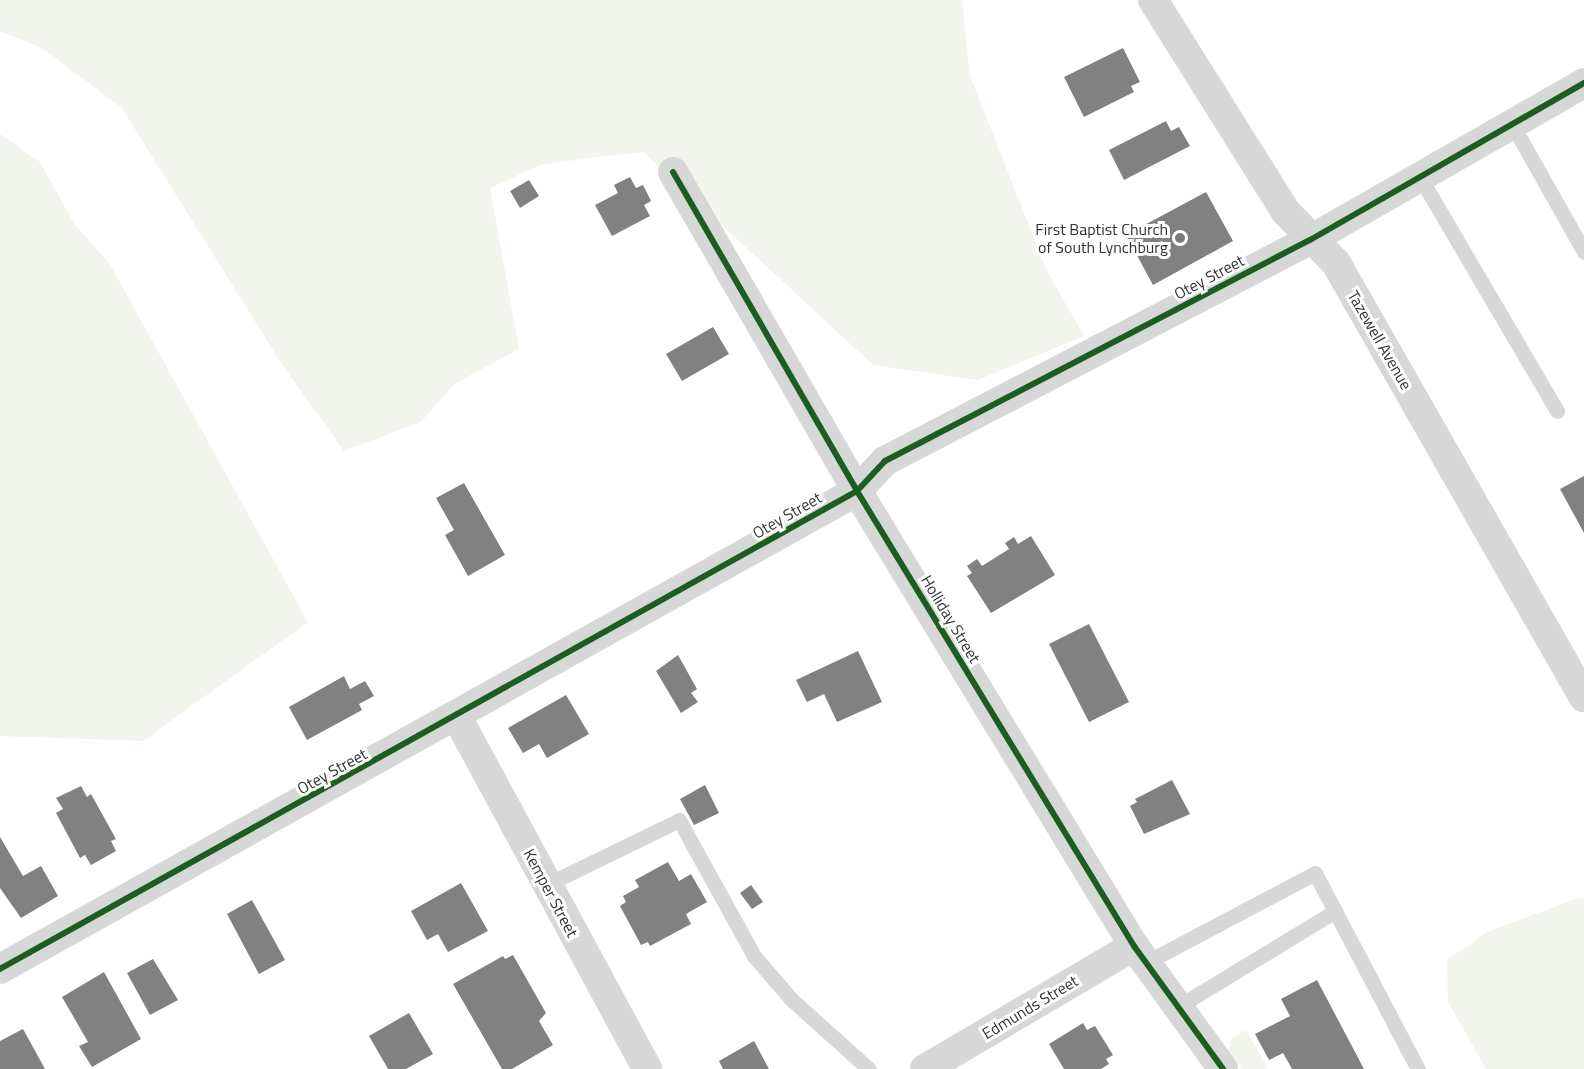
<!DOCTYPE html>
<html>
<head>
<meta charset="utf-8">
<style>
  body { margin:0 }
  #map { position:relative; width:1584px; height:1069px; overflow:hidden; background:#fff; font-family:"Titillium Web",sans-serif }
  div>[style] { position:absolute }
  .green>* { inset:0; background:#f1f5ed }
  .building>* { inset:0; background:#818181 }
  .lane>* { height:15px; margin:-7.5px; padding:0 7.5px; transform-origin:7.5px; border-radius:7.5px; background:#d7d7d7 }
  .street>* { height:30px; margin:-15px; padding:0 15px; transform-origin:15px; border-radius:15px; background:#d7d7d7 }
  .cycleway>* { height:6px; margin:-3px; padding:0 3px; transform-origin:3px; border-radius:3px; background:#1b5e20 }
  .dots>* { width:16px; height:16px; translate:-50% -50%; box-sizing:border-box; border:3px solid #fff; border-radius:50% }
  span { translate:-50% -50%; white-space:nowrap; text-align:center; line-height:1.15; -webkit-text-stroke:6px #fff; paint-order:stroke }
  .poi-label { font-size:16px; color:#333 }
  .right { translate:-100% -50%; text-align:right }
  .street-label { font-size:16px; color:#333 }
</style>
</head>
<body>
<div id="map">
  <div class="green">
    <div style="clip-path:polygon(0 0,962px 0,970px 76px,1047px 271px,1084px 336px,978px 380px,873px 365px,643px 152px,588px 158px,540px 165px,490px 188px,519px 349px,454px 384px,421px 422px,344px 451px,281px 363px,121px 107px,42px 48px,0 31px)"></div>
    <div style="clip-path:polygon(0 134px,40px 162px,75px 225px,109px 263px,308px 622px,143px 741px,0 736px)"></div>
    <div style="clip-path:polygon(1578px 898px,1584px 898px,1584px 1069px,1486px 1069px,1448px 1002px,1447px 960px,1487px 932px)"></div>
    <div style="clip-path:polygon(1246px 1030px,1268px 1069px,1241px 1069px,1228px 1050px,1232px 1038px)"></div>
  </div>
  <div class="building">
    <div style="clip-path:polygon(1123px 48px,1140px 82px,1131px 86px,1134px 92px,1084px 117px,1064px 77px)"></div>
    <div style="clip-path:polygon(1166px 121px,1171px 131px,1179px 127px,1190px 146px,1124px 180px,1109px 150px)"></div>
    <div style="clip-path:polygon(630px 177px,636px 188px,643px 185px,651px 201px,644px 205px,650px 216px,612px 236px,595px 205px,618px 193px,614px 185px)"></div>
    <div style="clip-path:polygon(529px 180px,539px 196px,520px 208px,510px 191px)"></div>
    <div style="clip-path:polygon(1206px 192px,1233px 241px,1153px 285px,1126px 235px)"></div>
    <div style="clip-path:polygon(713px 327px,729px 354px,682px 381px,666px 354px)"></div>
    <div style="clip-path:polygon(1584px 476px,1584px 533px,1560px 489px)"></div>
    <div style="clip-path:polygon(464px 483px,505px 555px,468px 576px,445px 535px,454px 530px,436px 498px)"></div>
    <div style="clip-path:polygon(1031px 536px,1055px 575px,991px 613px,967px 576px,972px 573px,967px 566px,977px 559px,982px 566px,1009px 549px,1005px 543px,1014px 537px,1018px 544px)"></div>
    <div style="clip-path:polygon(1089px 624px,1129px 702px,1089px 722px,1049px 644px)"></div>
    <div style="clip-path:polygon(858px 651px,882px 702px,837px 722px,824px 694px,807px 702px,796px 680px)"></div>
    <div style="clip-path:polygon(678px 655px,697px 689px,691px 693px,698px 702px,681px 713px,656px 671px)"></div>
    <div style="clip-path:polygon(344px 676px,350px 689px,365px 681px,374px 696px,359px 704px,362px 710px,307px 740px,289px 707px)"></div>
    <div style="clip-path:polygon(566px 695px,589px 734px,547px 758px,539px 744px,523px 753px,508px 728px)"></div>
    <div style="clip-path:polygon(1172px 780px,1190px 814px,1144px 834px,1130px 806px,1137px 802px,1135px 799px)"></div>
    <div style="clip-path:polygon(705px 785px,719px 813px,694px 825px,680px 799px)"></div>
    <div style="clip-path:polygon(81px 786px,87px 797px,91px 794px,116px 839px,111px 841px,116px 851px,91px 865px,85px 855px,80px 858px,56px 813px,63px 809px,56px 798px)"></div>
    <div style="clip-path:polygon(0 837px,23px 876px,41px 866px,58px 896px,21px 918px,0 888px)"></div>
    <div style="clip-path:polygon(668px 862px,679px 881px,691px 874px,707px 902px,686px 914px,691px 924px,650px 946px,648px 942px,641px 945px,620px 906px,626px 902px,623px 896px,639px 887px,635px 880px)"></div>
    <div style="clip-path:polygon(461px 883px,488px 931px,448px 952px,438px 934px,427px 940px,411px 911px)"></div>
    <div style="clip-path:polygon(751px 885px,763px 902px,752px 909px,740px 893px)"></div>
    <div style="clip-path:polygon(252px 900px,285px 960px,259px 974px,227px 914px)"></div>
    <div style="clip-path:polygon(513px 955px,546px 1013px,539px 1021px,553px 1045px,512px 1069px,502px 1069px,453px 984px,503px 956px,505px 959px)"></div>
    <div style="clip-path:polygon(153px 959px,178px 1000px,150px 1015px,127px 973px)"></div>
    <div style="clip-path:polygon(104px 972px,141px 1039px,92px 1067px,79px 1046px,88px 1042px,62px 997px)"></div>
    <div style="clip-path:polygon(1317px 980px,1364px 1069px,1292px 1069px,1283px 1053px,1269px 1060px,1255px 1034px,1290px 1016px,1281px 999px)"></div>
    <div style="clip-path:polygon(409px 1013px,433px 1054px,406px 1069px,388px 1069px,369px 1036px)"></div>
    <div style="clip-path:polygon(1083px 1023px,1087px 1030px,1095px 1026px,1113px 1055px,1106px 1059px,1109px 1064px,1101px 1069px,1064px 1069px,1049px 1044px)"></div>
    <div style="clip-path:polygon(23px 1029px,45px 1069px,0 1069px,0 1041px)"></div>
    <div style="clip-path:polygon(754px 1041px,769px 1069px,723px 1069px,719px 1061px)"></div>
  </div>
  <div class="lane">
    <div style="left:1512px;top:124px;width:147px;rotate:60.6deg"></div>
    <div style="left:1421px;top:179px;width:269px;rotate:59.6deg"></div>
    <div style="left:546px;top:885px;width:148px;rotate:-26deg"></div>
    <div style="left:679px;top:820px;width:155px;rotate:61.1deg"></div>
    <div style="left:754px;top:956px;width:58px;rotate:49.2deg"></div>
    <div style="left:792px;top:1000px;width:103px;rotate:41.9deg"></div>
    <div style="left:1147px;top:962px;width:190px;rotate:-27.9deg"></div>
    <div style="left:1315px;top:873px;width:221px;rotate:62.3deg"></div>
    <div style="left:1179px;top:1006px;width:183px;rotate:-31.3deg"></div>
  </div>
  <div class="street">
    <div style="left:1153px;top:0;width:250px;rotate:57.9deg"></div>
    <div style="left:1286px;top:212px;width:71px;rotate:45.6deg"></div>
    <div style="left:1336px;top:263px;width:500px;rotate:60.3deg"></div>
    <div style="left:673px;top:172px;width:368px;rotate:60deg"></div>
    <div style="left:857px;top:491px;width:533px;rotate:58.67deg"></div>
    <div style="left:1134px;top:946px;width:152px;rotate:54.1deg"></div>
    <div style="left:457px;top:717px;width:400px;rotate:61.6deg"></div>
    <div style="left:0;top:969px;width:981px;rotate:-29.15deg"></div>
    <div style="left:857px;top:491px;width:41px;rotate:-47deg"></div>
    <div style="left:885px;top:461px;width:479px;rotate:-27.5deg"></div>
    <div style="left:1310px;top:240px;width:316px;rotate:-29.8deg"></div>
    <div style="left:925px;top:1069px;width:243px;rotate:-30.5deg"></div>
  </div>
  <div class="cycleway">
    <div style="left:673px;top:172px;width:368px;rotate:60deg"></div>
    <div style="left:857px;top:491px;width:533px;rotate:58.67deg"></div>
    <div style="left:1134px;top:946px;width:152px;rotate:54.1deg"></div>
    <div style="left:0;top:969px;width:981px;rotate:-29.15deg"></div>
    <div style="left:857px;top:491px;width:41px;rotate:-47deg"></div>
    <div style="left:885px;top:461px;width:479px;rotate:-27.5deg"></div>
    <div style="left:1310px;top:240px;width:316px;rotate:-29.8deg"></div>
  </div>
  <div class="dots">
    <div style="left:1180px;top:238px;background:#7a7a7a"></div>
  </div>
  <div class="poi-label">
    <span class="right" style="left:1168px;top:238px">First Baptist Church<br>of South Lynchburg</span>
  </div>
  <div class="street-label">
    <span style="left:1209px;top:277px;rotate:-28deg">Otey Street</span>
    <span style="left:1380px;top:340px;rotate:60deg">Tazewell Avenue</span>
    <span style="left:787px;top:515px;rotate:-30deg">Otey Street</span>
    <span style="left:951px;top:619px;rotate:59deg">Holliday Street</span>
    <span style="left:332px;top:771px;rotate:-29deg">Otey Street</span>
    <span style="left:551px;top:893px;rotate:62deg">Kemper Street</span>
    <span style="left:1030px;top:1007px;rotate:-31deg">Edmunds Street</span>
  </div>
</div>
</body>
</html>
